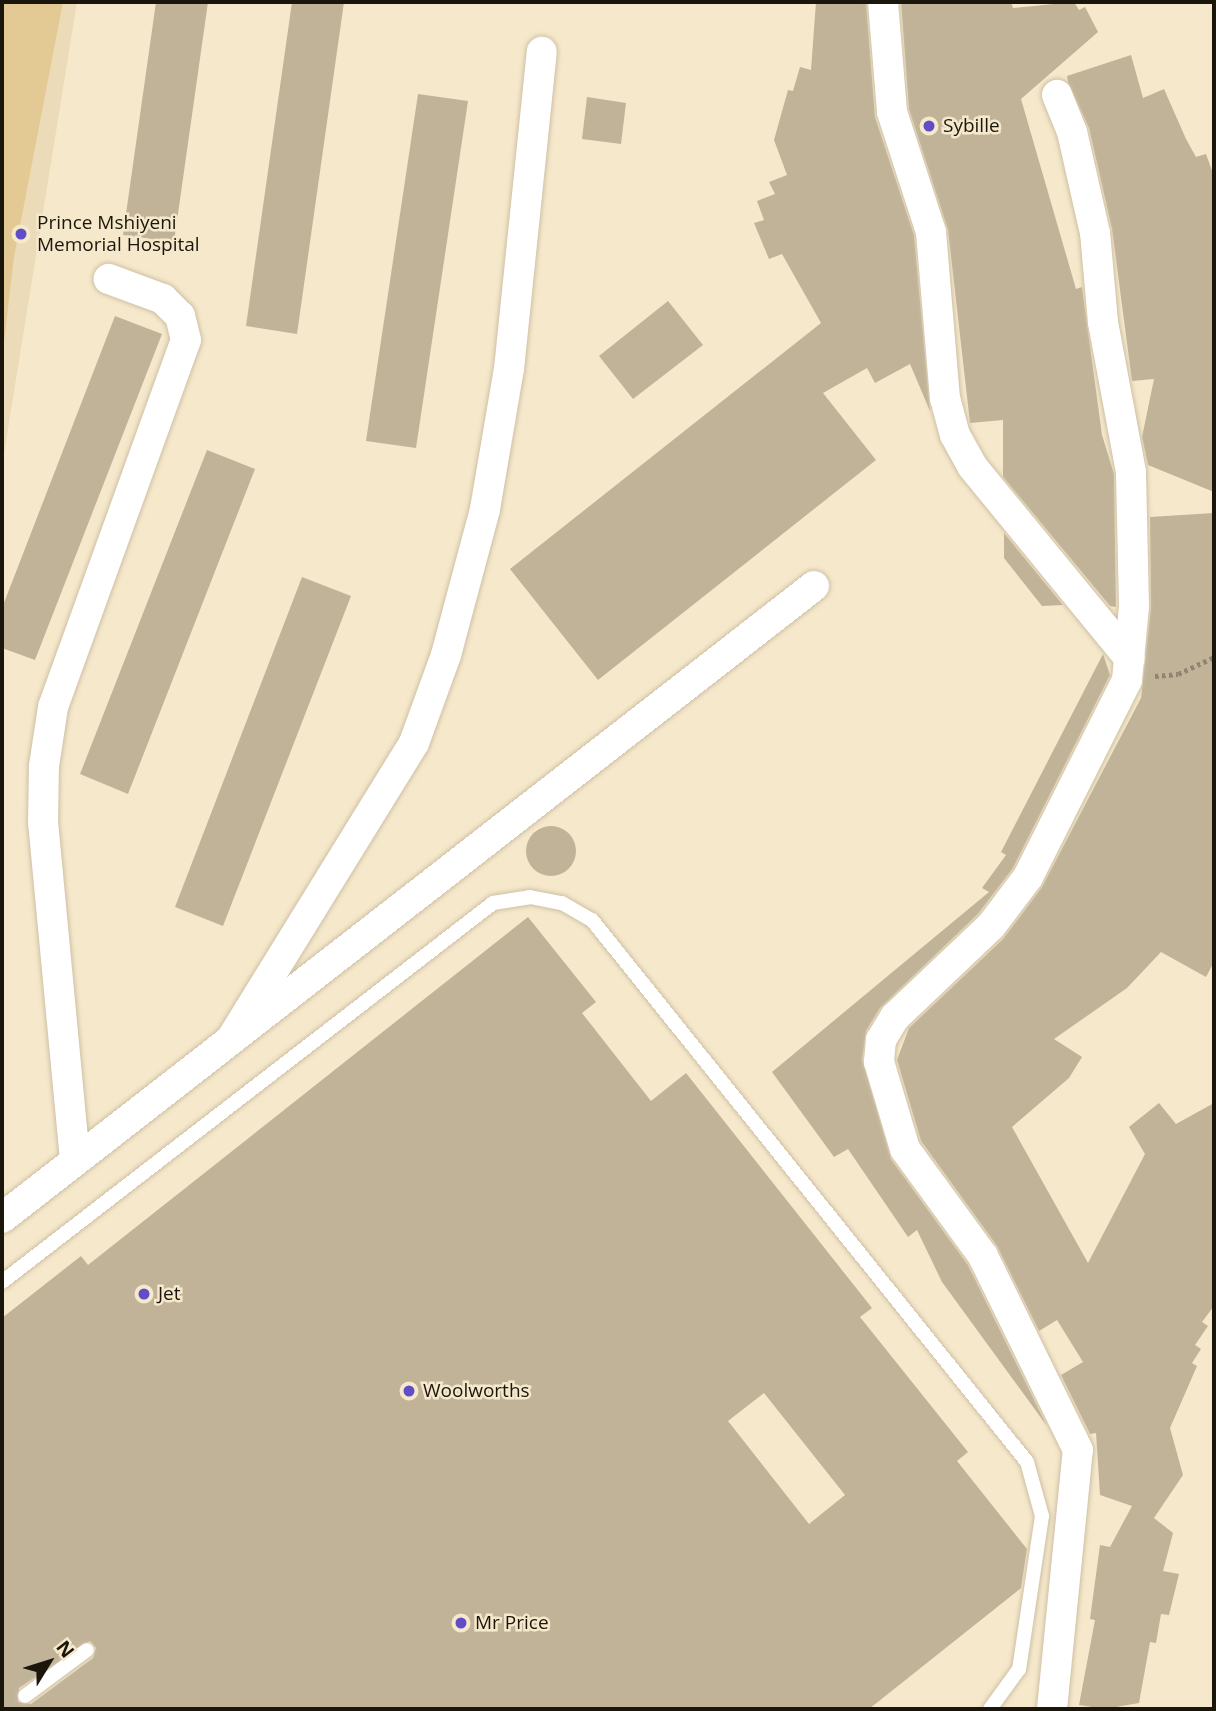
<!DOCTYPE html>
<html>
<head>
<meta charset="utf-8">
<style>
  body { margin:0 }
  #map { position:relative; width:1216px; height:1711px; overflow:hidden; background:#f6e8cb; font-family:"Open Sans",sans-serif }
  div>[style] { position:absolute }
  .built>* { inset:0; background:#ecdbb8 }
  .green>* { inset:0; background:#e3c994 }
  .building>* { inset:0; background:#c0b398 }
  .round { border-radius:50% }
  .path>* { height:4.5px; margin-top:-2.25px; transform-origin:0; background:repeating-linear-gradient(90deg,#8f8571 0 3.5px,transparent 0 7px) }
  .roads { filter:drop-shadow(0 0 2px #cec0a5) drop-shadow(0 0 2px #cec0a5) }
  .service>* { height:14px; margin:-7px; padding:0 7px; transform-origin:7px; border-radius:7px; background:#fff }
  .minor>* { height:30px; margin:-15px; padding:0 15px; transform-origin:15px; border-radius:15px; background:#fff }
  .dots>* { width:19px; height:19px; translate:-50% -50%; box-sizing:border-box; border:4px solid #f6e8cb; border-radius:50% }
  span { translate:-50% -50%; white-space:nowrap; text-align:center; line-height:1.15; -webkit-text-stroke:5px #f6e8cb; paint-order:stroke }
  .poi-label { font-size:19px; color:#1b160c }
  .left { translate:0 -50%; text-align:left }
  .frame { position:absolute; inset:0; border:4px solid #1b160c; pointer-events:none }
  .north { position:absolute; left:14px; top:1627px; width:70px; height:70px; -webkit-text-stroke:5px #f6e8cb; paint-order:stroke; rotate:52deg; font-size:19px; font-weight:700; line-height:28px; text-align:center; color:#1b160c }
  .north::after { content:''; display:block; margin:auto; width:24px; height:32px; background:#1b160c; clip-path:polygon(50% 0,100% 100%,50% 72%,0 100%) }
</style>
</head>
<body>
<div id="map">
  <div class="built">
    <div style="clip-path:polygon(2px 2px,77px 2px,2px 466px)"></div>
  </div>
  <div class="green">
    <div style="clip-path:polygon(2px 2px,63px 2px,14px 257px,2px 359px)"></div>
  </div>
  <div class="building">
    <div style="clip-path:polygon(156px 2px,208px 2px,174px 242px,123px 235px)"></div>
    <div style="clip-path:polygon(292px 2px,344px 2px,297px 334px,246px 326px)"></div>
    <div style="clip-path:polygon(816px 2px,866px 2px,875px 117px,914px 235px,930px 411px,910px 364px,875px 383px,867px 368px,823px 393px,876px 460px,598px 680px,510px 569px,821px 323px,782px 254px,769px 259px,754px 223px,764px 220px,757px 201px,775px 194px,769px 182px,787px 175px,774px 140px,788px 90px,793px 91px,800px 67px,811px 70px)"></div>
    <div style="clip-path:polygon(901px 2px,1011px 2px,1013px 8px,1074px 2px,1079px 10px,1085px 7px,1098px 32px,1021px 99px,1076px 289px,1082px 287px,1102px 435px,1114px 474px,1116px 607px,1110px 606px,1003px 477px,1003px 420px,970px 423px,948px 230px,909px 109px)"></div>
    <div style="clip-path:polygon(1131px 55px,1143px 98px,1164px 89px,1186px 139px,1196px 157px,1206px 154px,1214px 176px,1214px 492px,1148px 465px,1142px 437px,1154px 379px,1132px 381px,1112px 229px,1089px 128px,1068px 82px,1067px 76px)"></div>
    <div style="clip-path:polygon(418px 94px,468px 101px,416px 448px,366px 441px)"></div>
    <div style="clip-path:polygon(587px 97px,626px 103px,621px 144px,582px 139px)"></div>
    <div style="clip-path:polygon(668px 301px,703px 345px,633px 399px,599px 356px)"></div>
    <div style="clip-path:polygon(115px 316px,162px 334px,35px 660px,2px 648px,2px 608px)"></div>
    <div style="clip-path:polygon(207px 450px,255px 469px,128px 794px,80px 774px)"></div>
    <div style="clip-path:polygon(1214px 513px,1214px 962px,1206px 977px,1161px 952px,1127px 988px,1054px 1039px,1082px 1057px,1069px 1078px,1012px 1127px,1088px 1263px,1145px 1154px,1129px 1127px,1159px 1103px,1176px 1124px,1214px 1103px,1214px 1306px,1202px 1322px,1208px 1326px,1195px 1345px,1201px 1349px,1192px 1363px,1197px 1366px,1170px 1428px,1183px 1475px,1154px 1518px,1173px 1533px,1163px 1571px,1179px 1574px,1169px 1615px,1161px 1614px,1156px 1643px,1150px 1642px,1139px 1703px,1105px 1709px,1079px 1705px,1095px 1620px,1090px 1619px,1100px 1545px,1110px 1547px,1132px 1506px,1100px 1495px,1096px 1433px,1090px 1434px,1061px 1375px,1083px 1362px,1057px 1320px,1039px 1331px,997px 1246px,921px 1141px,897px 1060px,909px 1028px,1003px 939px,1042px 887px,1141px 698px,1151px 608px,1150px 517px)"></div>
    <div style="clip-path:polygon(1004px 533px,1063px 605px,1042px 606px,1004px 558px)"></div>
    <div style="clip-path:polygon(302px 577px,351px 596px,223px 926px,175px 907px)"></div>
    <div style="clip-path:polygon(1103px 654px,1110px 675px,1013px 868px,978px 914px,880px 1008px,866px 1031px,862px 1060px,891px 1159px,968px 1265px,1047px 1426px,942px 1282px,917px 1230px,908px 1237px,848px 1149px,834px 1157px,772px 1072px,989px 892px,982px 888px,1006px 855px,1001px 852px)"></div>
    <div class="round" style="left:526px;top:826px;width:50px;height:50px"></div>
    <div style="clip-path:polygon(evenodd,528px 917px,596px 1002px,582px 1013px,651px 1101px,686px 1073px,872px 1308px,860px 1317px,968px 1452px,957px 1461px,1027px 1549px,1021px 1588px,869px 1709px,2px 1709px,2px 1318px,81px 1256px,88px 1265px,528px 917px,764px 1393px,845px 1495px,809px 1524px,728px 1421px,764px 1393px,528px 917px,90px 1641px,96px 1648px,93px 1658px,31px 1704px,18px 1702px,19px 1688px,90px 1641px)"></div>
  </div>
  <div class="path">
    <div style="left:1155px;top:676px;width:23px;rotate:-5deg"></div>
    <div style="left:1178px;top:674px;width:40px;rotate:-25deg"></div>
  </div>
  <div class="roads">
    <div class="service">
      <div style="left:2px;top:1282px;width:620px;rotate:-37.66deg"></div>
      <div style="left:493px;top:903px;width:37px;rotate:-9deg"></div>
      <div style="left:530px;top:897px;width:33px;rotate:11deg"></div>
      <div style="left:562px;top:903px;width:34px;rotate:30deg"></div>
      <div style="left:592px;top:920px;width:695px;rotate:51.25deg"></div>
      <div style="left:1027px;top:1462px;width:56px;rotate:74.5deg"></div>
      <div style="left:1042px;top:1516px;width:155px;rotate:98.5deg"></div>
      <div style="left:1019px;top:1669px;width:49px;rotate:125.9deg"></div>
      <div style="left:25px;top:1696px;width:77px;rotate:-36.6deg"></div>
    </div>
    <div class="minor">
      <div style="left:883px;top:2px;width:110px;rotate:85.3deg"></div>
      <div style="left:892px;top:112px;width:126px;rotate:72deg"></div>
      <div style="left:931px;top:232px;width:167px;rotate:85.2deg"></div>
      <div style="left:945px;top:398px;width:38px;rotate:75deg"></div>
      <div style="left:955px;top:435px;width:35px;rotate:61deg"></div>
      <div style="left:972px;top:466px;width:249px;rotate:50.7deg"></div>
      <div style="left:233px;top:1036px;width:344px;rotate:-58.3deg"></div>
      <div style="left:414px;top:743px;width:94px;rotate:-70deg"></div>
      <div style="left:446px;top:655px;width:151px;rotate:-75deg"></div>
      <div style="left:485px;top:509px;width:142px;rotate:-80.3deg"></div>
      <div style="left:509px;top:369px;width:319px;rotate:-84.1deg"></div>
      <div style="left:75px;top:1160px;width:340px;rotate:-95.4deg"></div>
      <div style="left:43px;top:822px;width:56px;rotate:-89deg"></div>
      <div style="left:44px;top:766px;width:60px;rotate:-81.3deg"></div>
      <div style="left:53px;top:707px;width:390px;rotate:-70.1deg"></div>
      <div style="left:186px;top:340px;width:25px;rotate:-104deg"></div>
      <div style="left:180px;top:316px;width:24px;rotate:-135deg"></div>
      <div style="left:163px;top:299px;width:58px;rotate:-159.7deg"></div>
      <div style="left:2px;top:1218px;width:1029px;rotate:-37.89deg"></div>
      <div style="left:1052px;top:1709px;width:260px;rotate:-84.3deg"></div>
      <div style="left:1078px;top:1450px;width:216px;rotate:-116.1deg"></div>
      <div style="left:983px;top:1256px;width:132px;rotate:-126.1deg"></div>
      <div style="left:905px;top:1149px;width:91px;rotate:-106.6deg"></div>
      <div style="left:879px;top:1062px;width:22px;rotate:-85deg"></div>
      <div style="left:881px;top:1040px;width:27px;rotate:-59deg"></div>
      <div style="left:895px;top:1017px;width:132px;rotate:-43.5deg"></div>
      <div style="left:991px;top:926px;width:61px;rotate:-52.9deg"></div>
      <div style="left:1028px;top:877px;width:220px;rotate:-63.3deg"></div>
      <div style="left:1127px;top:680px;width:74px;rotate:-84.6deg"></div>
      <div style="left:1134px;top:606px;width:134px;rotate:-91.3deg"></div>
      <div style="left:1131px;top:472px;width:153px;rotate:-100.6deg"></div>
      <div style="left:1103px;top:322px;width:89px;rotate:-95.1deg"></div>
      <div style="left:1095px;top:233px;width:104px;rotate:-102.8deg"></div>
      <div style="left:1072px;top:132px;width:40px;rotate:-112deg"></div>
    </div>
  </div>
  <div class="dots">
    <div style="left:929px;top:126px;background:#614dc5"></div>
    <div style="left:21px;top:234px;background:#614dc5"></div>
    <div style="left:144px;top:1294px;background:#614dc5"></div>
    <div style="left:409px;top:1391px;background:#614dc5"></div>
    <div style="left:461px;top:1623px;background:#614dc5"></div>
  </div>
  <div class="poi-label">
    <span class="left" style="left:943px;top:126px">Sybille</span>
    <span class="left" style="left:37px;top:234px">Prince Mshiyeni<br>Memorial Hospital</span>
    <span class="left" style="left:158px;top:1294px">Jet</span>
    <span class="left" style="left:423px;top:1391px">Woolworths</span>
    <span class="left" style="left:475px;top:1623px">Mr Price</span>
  </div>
  <div class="frame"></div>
  <div class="north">N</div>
</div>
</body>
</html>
